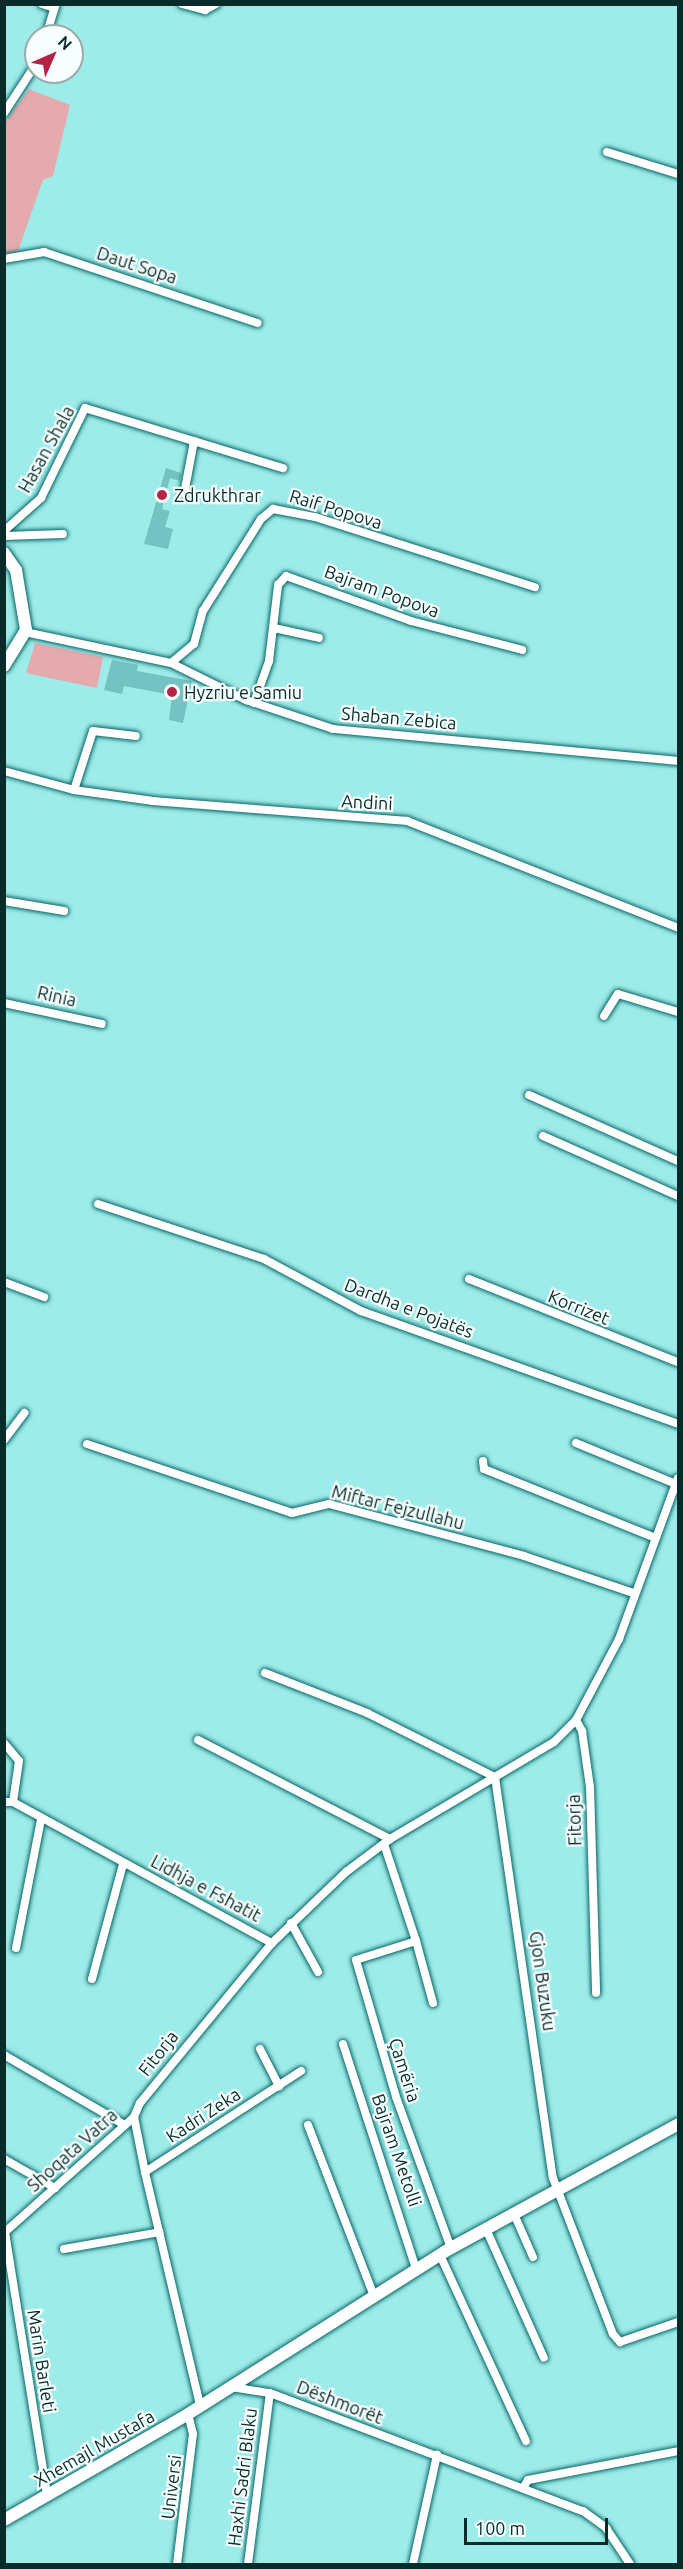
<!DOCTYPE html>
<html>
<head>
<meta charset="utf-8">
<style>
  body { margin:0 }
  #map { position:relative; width:683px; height:2569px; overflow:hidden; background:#9decea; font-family:Ubuntu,sans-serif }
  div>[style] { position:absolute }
  .green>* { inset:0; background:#e5aaae }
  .building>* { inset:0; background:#74c2c1 }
  .roads { filter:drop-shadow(0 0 2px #066666) drop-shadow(0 0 2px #066666) }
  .street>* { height:8px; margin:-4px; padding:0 4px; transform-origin:4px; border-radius:4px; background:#fff }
  .secondary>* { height:12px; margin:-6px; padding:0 6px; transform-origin:6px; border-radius:6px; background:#fff }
  .dots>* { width:16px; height:16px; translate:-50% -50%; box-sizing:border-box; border:3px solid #f7fefe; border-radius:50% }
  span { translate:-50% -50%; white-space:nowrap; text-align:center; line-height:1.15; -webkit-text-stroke:4.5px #f7fefe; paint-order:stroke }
  .street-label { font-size:18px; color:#092c2b }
  .poi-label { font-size:18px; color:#092c2b }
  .left { translate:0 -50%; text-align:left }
  .frame { position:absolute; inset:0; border:6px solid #092c2b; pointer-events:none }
  .north { position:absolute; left:24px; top:24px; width:60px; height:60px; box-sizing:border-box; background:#f7fefe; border:2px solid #98aaaa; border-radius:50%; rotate:45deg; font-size:16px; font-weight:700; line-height:24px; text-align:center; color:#092c2b }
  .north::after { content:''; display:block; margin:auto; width:21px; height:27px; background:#b52345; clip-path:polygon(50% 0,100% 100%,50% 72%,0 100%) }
  .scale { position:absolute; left:464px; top:2518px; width:144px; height:27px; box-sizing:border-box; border:3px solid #092c2b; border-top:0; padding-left:8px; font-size:18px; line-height:21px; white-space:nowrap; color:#092c2b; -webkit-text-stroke:4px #f7fefe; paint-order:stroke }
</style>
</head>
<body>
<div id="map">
  <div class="green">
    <div style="clip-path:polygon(29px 89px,70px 105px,53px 176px,43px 180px,18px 251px,5px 254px,5px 122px)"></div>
    <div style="clip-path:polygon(35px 643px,103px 657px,97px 688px,26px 673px)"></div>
  </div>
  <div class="building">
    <div style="clip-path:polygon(166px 468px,181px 473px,180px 481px,170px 478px,162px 509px,170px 511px,165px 527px,173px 529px,168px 549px,144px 544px)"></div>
    <div style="clip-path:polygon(112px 660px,138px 665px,137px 671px,192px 681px,183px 723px,169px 720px,172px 695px,124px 686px,122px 694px,104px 690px)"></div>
  </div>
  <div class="roads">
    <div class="street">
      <div style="left:42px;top:4px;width:13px;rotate:18deg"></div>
      <div style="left:182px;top:4px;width:24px;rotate:15deg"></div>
      <div style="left:205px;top:10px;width:13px;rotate:-29deg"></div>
      <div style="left:46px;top:36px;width:34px;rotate:-73deg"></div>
      <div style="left:4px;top:113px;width:59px;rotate:-56.9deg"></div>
      <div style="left:607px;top:152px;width:74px;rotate:17.2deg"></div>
      <div style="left:4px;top:259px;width:41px;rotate:-9.9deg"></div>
      <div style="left:44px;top:252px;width:225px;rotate:18.4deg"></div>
      <div style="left:184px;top:494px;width:54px;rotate:-79.3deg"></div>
      <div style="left:4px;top:531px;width:50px;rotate:-41.7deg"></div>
      <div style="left:41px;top:498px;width:100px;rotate:-63.9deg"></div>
      <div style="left:85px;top:408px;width:207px;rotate:16.9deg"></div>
      <div style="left:4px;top:536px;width:59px;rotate:-1.9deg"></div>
      <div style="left:274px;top:628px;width:46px;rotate:12.5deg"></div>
      <div style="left:25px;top:632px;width:149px;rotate:12deg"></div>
      <div style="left:171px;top:663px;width:84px;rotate:26.3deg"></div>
      <div style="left:246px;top:700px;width:92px;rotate:18.4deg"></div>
      <div style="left:333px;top:729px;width:346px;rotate:5.3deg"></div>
      <div style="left:171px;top:663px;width:30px;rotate:-40deg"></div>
      <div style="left:194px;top:644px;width:34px;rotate:-75deg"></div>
      <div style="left:203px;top:611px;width:109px;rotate:-57.8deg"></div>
      <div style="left:261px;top:519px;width:16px;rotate:-40deg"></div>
      <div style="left:273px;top:509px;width:43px;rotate:10.8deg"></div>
      <div style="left:315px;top:517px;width:231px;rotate:17.7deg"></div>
      <div style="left:254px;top:703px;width:45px;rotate:-70.3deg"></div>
      <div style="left:269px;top:661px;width:77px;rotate:-83.2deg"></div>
      <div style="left:278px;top:585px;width:12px;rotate:-48deg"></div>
      <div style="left:286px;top:576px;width:133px;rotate:19.8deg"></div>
      <div style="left:411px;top:621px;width:115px;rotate:14.6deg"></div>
      <div style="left:4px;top:771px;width:73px;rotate:15.2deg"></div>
      <div style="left:74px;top:790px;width:80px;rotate:7.9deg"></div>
      <div style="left:153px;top:801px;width:255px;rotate:4.5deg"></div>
      <div style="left:407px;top:821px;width:291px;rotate:21.5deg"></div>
      <div style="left:74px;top:790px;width:62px;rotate:-72.1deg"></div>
      <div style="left:93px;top:731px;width:43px;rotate:6.6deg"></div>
      <div style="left:4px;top:901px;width:61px;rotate:9.5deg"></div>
      <div style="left:4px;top:1003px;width:100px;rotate:12.1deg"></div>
      <div style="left:604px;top:1016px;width:26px;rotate:-58deg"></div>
      <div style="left:618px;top:994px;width:63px;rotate:16.7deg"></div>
      <div style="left:529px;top:1095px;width:163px;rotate:23.9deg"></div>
      <div style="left:543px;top:1136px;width:148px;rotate:24deg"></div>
      <div style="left:98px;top:1204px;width:175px;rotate:18.3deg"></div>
      <div style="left:264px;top:1259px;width:110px;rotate:28.2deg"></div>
      <div style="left:361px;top:1311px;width:337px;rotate:19.6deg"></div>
      <div style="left:469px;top:1279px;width:225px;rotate:21.7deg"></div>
      <div style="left:4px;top:1282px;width:43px;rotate:20.6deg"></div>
      <div style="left:4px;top:1440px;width:34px;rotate:-53deg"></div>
      <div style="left:576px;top:1443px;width:108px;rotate:22.3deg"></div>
      <div style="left:87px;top:1444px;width:216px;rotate:18.6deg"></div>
      <div style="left:292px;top:1513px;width:38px;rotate:-14deg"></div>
      <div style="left:329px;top:1504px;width:202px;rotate:14.9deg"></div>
      <div style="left:524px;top:1556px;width:115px;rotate:18.7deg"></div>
      <div style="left:483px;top:1461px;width:8px;rotate:83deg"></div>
      <div style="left:484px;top:1469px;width:185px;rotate:21.9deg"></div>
      <div style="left:265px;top:1673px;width:110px;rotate:21.4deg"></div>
      <div style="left:367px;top:1713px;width:143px;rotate:26.6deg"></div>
      <div style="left:576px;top:1720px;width:13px;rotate:61deg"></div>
      <div style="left:582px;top:1731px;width:57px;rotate:81.9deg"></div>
      <div style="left:590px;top:1787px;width:206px;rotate:88.3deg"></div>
      <div style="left:198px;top:1740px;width:216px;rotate:27.3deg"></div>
      <div style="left:4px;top:1743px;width:23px;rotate:50deg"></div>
      <div style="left:19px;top:1761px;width:41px;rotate:98.3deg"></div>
      <div style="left:495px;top:1777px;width:405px;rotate:81.8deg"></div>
      <div style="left:553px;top:2178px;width:167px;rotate:69deg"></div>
      <div style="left:613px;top:2334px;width:11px;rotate:49deg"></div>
      <div style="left:620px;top:2342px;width:61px;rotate:-19deg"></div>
      <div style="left:4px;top:1802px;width:9px"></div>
      <div style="left:13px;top:1802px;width:295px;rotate:28.6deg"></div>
      <div style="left:384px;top:1844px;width:102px;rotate:71.7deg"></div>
      <div style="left:291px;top:1923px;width:56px;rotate:61.1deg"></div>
      <div style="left:16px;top:1948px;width:131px;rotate:-79deg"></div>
      <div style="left:92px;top:1979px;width:119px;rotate:-74.9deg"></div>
      <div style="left:433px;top:2003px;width:64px;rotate:-105.3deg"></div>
      <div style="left:416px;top:1941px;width:63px;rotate:162.4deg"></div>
      <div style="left:356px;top:1960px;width:143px;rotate:73.7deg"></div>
      <div style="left:396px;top:2097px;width:161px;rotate:70deg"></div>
      <div style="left:343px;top:2044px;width:237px;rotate:72deg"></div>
      <div style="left:260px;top:2049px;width:42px;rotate:62.8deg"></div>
      <div style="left:4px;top:2055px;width:138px;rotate:30.1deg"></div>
      <div style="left:308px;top:2125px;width:183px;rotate:68.9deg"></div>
      <div style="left:4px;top:2159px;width:59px;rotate:29.6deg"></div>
      <div style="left:145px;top:2172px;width:186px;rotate:-32.9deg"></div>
      <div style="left:514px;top:2214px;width:47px;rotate:66.2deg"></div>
      <div style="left:486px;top:2229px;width:141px;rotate:65.8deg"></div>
      <div style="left:5px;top:2232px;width:266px;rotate:80.9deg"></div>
      <div style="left:5px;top:2232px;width:173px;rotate:-41.7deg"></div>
      <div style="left:64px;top:2249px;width:97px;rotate:-10deg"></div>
      <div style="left:440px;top:2255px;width:205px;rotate:65.2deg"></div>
      <div style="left:231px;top:2387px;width:39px;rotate:9deg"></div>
      <div style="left:270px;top:2393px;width:335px;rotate:20.7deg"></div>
      <div style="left:583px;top:2511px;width:29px;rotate:36deg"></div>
      <div style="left:606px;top:2528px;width:43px;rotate:56.3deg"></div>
      <div style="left:200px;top:2405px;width:239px;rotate:-103.3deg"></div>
      <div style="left:145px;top:2172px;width:56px;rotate:-101.3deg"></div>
      <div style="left:134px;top:2117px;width:15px;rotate:-67deg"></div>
      <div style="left:140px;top:2103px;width:207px;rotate:-50.5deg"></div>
      <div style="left:272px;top:1943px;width:103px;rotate:-43.8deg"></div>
      <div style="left:346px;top:1872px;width:55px;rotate:-36.9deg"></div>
      <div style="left:390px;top:1839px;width:191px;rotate:-30.6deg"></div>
      <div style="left:554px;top:1742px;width:31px;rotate:-45deg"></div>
      <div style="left:576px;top:1720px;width:92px;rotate:-62deg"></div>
      <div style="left:619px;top:1639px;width:171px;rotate:-69.9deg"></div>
      <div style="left:523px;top:2488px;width:9px;rotate:-58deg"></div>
      <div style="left:528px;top:2480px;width:153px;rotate:-10.9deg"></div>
      <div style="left:177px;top:2564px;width:131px;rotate:-83deg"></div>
      <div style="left:193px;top:2434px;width:21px;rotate:-104deg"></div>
      <div style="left:248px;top:2564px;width:172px;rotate:-82.7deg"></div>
      <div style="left:413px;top:2564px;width:112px;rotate:-77.6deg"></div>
    </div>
    <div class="secondary">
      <div style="left:4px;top:553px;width:21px;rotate:55deg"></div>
      <div style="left:16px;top:570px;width:61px;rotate:80.5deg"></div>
      <div style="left:26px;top:630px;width:42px;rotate:121.4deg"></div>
      <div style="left:4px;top:2520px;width:212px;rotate:-29.9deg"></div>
      <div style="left:188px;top:2414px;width:311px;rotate:-32.3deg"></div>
      <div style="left:451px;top:2248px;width:259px;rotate:-28.6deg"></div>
    </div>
  </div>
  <div class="dots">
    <div style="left:162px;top:495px;background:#b52345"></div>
    <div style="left:172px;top:692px;background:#b52345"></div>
  </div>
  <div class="street-label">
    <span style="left:137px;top:265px;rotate:18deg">Daut Sopa</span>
    <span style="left:46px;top:449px;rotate:-61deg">Hasan Shala</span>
    <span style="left:336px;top:509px;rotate:17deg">Raif Popova</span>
    <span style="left:382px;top:591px;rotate:20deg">Bajram Popova</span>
    <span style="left:399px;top:718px;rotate:5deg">Shaban Zebica</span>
    <span style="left:367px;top:802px;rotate:3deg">Andini</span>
    <span style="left:57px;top:996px;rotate:13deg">Rinia</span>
    <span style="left:579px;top:1307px;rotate:22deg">Korrizet</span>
    <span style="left:409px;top:1308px;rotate:21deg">Dardha e Pojatës</span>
    <span style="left:398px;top:1507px;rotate:14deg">Miftar Fejzullahu</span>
    <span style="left:574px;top:1820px;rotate:-92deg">Fitorja</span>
    <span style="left:206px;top:1888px;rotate:28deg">Lidhja e Fshatit</span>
    <span style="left:543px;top:1981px;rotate:82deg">Gjon Buzuku</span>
    <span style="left:158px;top:2053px;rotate:-52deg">Fitorja</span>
    <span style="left:405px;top:2070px;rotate:72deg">Çamëria</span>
    <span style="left:203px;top:2115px;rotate:-33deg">Kadri Zeka</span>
    <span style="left:72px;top:2150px;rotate:-42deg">Shoqata Vatra</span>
    <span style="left:397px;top:2150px;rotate:71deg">Bajram Metolli</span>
    <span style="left:42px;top:2361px;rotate:81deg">Marin Barleti</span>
    <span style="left:340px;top:2402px;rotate:21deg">Dëshmorët</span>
    <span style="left:94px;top:2448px;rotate:-30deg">Xhemajl Mustafa</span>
    <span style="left:242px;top:2477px;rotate:-83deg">Haxhi Sadri Blaku</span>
    <span style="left:171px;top:2487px;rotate:-83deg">Universi</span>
  </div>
  <div class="poi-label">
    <span class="left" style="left:174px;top:495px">Zdrukthrar</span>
    <span class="left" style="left:184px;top:692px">Hyzriu e Samiu</span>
  </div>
  <div class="frame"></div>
  <div class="north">N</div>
  <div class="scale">100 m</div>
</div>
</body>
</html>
